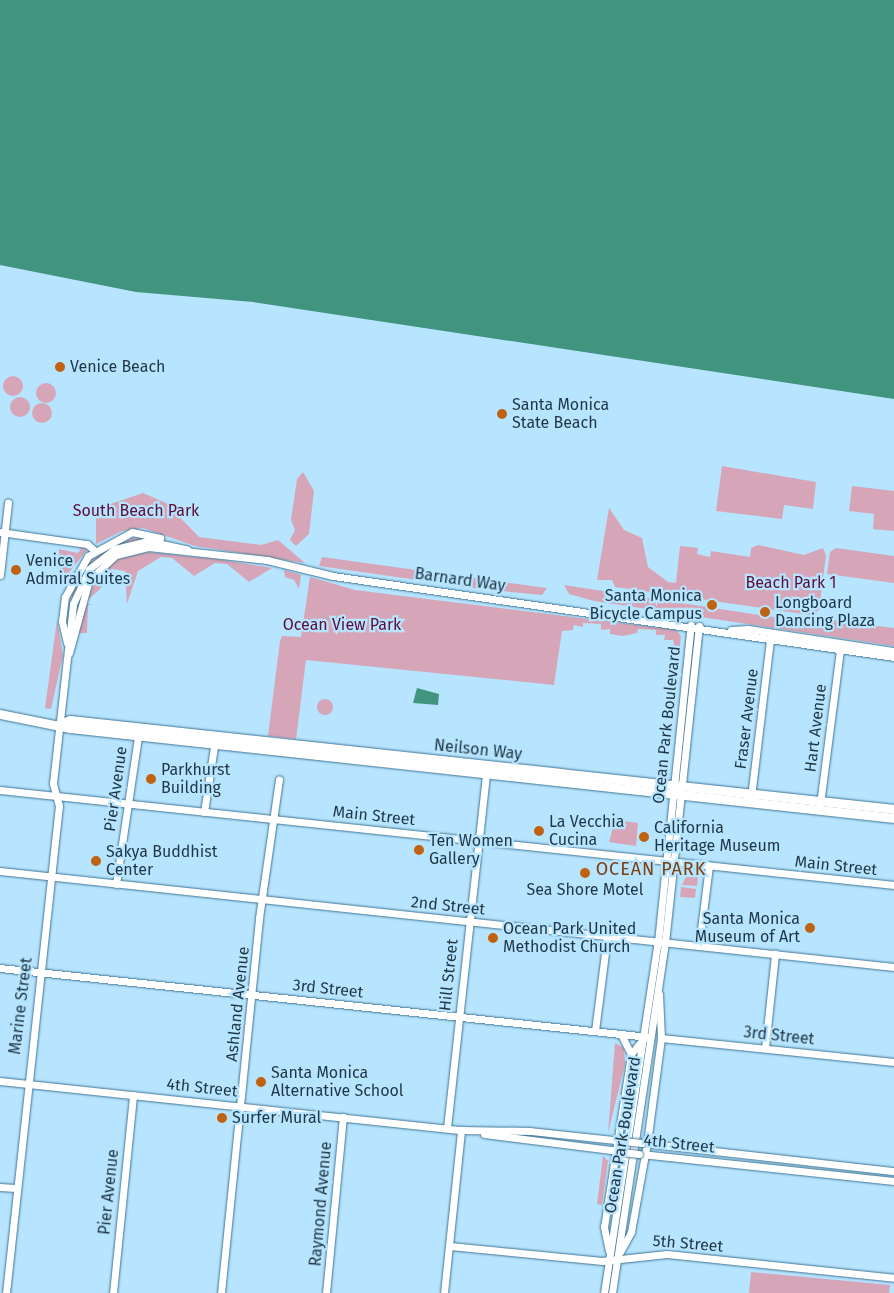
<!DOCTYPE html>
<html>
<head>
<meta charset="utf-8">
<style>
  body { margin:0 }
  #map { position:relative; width:894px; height:1293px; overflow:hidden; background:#b7e4ff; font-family:"Fira Sans",sans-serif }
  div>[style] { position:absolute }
  .green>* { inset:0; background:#d6a6b8 }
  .round { border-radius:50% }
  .water>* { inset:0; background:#41957f }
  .roads { filter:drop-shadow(0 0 1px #3e7593) drop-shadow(0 0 1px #3e7593) }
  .minor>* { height:7px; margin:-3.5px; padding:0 3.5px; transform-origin:3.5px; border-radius:3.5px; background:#fff }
  .major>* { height:9px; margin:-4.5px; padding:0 4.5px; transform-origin:4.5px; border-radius:4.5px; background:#fff }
  .bridges { filter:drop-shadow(0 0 1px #3e7593) drop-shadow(0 0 1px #3e7593) }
  .minor-bridge>* { height:7px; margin:-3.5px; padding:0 3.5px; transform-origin:3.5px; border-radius:3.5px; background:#fff }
  .dots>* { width:14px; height:14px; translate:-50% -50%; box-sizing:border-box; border:2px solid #b7e4ff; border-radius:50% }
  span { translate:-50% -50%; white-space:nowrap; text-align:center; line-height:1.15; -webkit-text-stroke:4.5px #b7e4ff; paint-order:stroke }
  .poi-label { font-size:16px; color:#1f3643 }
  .left { translate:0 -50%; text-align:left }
  .right { translate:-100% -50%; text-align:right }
  .park-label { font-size:16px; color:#5d0d38 }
  .street-label { font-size:16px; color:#1f3643 }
  .neighbourhood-label { font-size:18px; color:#7c4011; letter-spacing:1px }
</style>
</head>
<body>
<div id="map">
  <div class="green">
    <div class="round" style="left:3px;top:376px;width:20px;height:20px"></div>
    <div class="round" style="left:36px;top:383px;width:20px;height:20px"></div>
    <div class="round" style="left:10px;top:397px;width:20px;height:20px"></div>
    <div class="round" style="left:32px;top:403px;width:20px;height:20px"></div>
    <div style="clip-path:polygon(722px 466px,816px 482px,813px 509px,784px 505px,782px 519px,716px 511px)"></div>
    <div style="clip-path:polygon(303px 472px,314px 491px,309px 534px,296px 546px,290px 540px,295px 530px,291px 520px,297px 479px)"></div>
    <div style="clip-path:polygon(852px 486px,894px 491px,894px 531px,873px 529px,874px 514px,849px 511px)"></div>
    <div style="clip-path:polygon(143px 493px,166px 503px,199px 537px,261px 545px,278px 540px,305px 563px,195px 546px,143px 528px,122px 531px,96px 544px,96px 509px)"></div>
    <div style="clip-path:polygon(609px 508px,624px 530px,642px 538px,648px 567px,668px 582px,676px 583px,680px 546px,698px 548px,697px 554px,710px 557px,711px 551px,750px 557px,751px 548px,758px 545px,804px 555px,823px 548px,826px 555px,819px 610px,811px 615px,615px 587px,612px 580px,597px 580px)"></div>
    <div style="clip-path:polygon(132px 538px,145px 538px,111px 549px,85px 572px,73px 597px,67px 633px,73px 587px,85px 567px,101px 552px)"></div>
    <div style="clip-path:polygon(78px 546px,87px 550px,61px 582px,59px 549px,77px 553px,81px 550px)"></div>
    <div style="clip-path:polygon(836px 548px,894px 556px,894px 583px,827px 574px,830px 552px)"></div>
    <div style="clip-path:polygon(148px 552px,217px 559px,272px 568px,249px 582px,227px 564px,215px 563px,194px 576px,172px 558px,161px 557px,138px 571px,127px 604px,125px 571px,112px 569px,99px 575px,117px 559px)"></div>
    <div style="clip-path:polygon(322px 557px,547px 588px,542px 595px,481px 589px,319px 566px)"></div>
    <div style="clip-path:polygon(284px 570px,301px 575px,299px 589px,294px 580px,285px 577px)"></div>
    <div style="clip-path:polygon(107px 574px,101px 588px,88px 600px,96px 577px)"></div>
    <div style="clip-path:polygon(310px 577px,355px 590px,676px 630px,681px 636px,678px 664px,673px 640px,664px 640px,665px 635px,656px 635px,656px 630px,638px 629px,637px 633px,623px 636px,610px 634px,610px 629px,601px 630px,601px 624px,583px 623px,583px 627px,574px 625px,573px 630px,562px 631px,554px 685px,306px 660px,296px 739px,268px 736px,280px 641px,282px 636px,301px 637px)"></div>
    <div style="clip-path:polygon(564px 585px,812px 623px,824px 619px,894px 628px,894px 646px,594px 601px,569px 594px)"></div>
    <div style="clip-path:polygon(85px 604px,93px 604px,88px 605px,87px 633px,79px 633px)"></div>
    <div style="clip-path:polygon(57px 620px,63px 655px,51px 709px,45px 708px)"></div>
    <div class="round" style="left:317px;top:699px;width:16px;height:16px"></div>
    <div style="clip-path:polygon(615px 820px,638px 823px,636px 846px,609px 842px)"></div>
    <div style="clip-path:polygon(686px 877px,698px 877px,697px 886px,682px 885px)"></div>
    <div style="clip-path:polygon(681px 887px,696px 889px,695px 898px,680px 897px)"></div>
    <div style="clip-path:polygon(615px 1043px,624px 1048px,625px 1064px,608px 1133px)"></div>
    <div style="clip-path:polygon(603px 1156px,608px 1161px,602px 1205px,597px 1204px)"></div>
    <div style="clip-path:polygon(751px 1272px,890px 1285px,889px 1293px,749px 1293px)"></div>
  </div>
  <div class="water">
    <div style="clip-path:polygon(0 0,894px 0,894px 399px,253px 302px,136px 292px,0 265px)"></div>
    <div style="clip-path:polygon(417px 688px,439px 694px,438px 705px,413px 703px)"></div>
  </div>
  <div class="roads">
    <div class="minor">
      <div style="left:0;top:532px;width:88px;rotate:7.9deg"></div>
      <div style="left:87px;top:544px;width:9px;rotate:41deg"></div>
      <div style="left:0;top:575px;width:73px;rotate:-83.7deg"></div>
      <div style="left:731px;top:630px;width:17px;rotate:-3deg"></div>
      <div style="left:748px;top:629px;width:148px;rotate:8.6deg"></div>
      <div style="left:67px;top:643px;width:23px;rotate:-103deg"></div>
      <div style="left:62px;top:621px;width:24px;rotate:-83deg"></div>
      <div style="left:65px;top:597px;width:47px;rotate:-60.7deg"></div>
      <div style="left:88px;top:556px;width:50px;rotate:-28.6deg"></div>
      <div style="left:132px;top:532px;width:29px;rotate:12deg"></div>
      <div style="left:69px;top:653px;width:76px;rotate:-74.7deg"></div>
      <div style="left:89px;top:580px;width:37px;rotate:-43deg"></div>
      <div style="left:116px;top:555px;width:33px;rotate:-14deg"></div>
      <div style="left:148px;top:547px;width:120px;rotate:6.2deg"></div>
      <div style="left:267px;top:560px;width:68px;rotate:13.6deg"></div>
      <div style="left:333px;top:576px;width:567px;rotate:8.22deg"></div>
      <div style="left:0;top:790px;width:899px;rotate:6.07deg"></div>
      <div style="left:751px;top:797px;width:159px;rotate:-83.1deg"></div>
      <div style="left:820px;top:804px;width:156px;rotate:-82.6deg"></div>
      <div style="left:204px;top:812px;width:73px;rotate:-81.3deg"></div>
      <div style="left:0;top:871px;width:899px;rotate:6.13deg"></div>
      <div style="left:116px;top:884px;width:155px;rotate:-81.5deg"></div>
      <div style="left:699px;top:945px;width:80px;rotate:-82.8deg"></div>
      <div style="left:0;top:968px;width:653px;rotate:6.07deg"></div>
      <div style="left:595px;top:1031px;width:95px;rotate:-82.7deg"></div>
      <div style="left:661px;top:1038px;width:234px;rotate:5.9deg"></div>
      <div style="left:765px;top:1048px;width:95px;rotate:-83.9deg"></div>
      <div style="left:631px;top:1054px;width:22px;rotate:-51deg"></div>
      <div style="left:0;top:1081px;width:464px;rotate:6.1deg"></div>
      <div style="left:461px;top:1130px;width:69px;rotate:0.8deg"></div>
      <div style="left:530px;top:1131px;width:94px;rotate:6.1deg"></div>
      <div style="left:447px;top:1128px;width:362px;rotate:-83.7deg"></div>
      <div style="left:484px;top:1134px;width:136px;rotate:7.2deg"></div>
      <div style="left:643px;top:1143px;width:253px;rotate:6.4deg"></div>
      <div style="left:641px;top:1154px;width:254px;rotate:6.1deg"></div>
      <div style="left:0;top:1187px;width:16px;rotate:4deg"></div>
      <div style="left:450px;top:1246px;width:153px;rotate:5.6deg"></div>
      <div style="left:602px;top:1261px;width:65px;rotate:-6.1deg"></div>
      <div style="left:667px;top:1254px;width:228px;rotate:6deg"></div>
      <div style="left:609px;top:1251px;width:25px;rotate:-102deg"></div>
      <div style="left:604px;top:1227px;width:175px;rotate:-81.1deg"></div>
      <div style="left:631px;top:1054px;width:22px;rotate:-117deg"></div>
      <div style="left:620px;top:1252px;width:23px;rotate:-61deg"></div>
      <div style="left:631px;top:1232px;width:90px;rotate:-79.8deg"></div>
      <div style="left:647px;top:1143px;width:106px;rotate:-82.4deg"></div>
      <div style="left:661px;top:1038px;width:44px;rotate:-92.6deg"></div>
      <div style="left:6px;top:1293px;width:490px;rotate:-83.8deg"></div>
      <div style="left:59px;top:806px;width:24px;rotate:-105deg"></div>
      <div style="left:53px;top:783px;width:180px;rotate:-83.6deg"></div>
      <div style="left:73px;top:604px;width:38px;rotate:-65deg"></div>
      <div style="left:89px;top:569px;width:33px;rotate:-38deg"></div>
      <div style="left:115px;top:549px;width:34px;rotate:-14deg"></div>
      <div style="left:148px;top:541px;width:40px;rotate:12deg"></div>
      <div style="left:113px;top:1293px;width:199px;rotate:-84.2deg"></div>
      <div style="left:221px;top:1293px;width:377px;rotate:-84.2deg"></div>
      <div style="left:259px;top:918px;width:140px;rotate:-81.8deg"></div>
      <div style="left:326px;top:1293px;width:177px;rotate:-84.5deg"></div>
      <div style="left:444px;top:1293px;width:164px;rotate:-84deg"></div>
      <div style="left:604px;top:1293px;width:355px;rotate:-81.3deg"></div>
      <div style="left:658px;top:942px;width:319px;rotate:-84.1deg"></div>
      <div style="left:612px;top:1293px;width:354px;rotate:-81.4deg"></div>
      <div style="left:665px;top:943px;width:319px;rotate:-83.9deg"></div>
    </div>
    <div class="major">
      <div style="left:0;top:714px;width:71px;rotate:11.3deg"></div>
      <div style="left:70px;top:728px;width:829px;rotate:6.23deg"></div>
      <div style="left:59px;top:724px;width:12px;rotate:-20deg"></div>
      <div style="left:70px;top:720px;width:829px;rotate:6.16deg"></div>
    </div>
  </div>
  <div class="bridges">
    <div class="minor-bridge">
      <div style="left:623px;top:1141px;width:19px;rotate:6deg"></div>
      <div style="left:622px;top:1152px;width:17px;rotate:7deg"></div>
    </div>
  </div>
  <div class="dots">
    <div style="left:60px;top:367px;background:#bf6211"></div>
    <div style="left:502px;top:414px;background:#bf6211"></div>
    <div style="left:16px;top:570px;background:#bf6211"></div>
    <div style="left:712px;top:605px;background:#bf6211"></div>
    <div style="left:765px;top:612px;background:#bf6211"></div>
    <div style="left:151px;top:779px;background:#bf6211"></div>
    <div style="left:539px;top:831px;background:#bf6211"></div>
    <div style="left:644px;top:837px;background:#bf6211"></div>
    <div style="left:419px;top:850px;background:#bf6211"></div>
    <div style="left:96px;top:861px;background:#bf6211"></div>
    <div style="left:585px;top:873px;background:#bf6211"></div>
    <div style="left:810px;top:928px;background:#bf6211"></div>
    <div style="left:493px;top:938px;background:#bf6211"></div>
    <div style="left:261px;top:1082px;background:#bf6211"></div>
    <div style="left:222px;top:1118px;background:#bf6211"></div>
  </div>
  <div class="poi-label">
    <span class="left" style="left:70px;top:367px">Venice Beach</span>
    <span class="left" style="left:512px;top:414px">Santa Monica<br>State Beach</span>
    <span class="left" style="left:26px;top:570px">Venice<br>Admiral Suites</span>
    <span class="right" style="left:702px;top:605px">Santa Monica<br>Bicycle Campus</span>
    <span class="left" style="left:775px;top:612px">Longboard<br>Dancing Plaza</span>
    <span class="left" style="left:161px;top:779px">Parkhurst<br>Building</span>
    <span class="left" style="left:549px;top:831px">La Vecchia<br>Cucina</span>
    <span class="left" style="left:654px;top:837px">California<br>Heritage Museum</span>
    <span class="left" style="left:429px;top:850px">Ten Women<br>Gallery</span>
    <span class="left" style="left:106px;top:861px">Sakya Buddhist<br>Center</span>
    <span style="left:585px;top:890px">Sea Shore Motel</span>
    <span class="right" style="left:800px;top:928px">Santa Monica<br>Museum of Art</span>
    <span class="left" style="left:503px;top:938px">Ocean Park United<br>Methodist Church</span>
    <span class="left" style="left:271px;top:1082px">Santa Monica<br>Alternative School</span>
    <span class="left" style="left:232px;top:1118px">Surfer Mural</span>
  </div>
  <div class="park-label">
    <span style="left:136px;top:511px">South Beach Park</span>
    <span style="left:791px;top:583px">Beach Park 1</span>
    <span style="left:342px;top:625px">Ocean View Park</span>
  </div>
  <div class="street-label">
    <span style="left:460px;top:580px;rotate:8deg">Barnard Way</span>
    <span style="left:747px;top:719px;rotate:-83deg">Fraser Avenue</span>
    <span style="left:667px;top:725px;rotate:-84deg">Ocean Park Boulevard</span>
    <span style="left:816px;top:728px;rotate:-83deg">Hart Avenue</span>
    <span style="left:478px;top:750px;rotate:6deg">Neilson Way</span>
    <span style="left:116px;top:789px;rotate:-82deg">Pier Avenue</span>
    <span style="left:374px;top:816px;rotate:6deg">Main Street</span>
    <span style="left:836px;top:866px;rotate:6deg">Main Street</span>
    <span style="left:448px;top:906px;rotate:6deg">2nd Street</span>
    <span style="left:449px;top:975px;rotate:-84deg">Hill Street</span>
    <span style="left:328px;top:989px;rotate:6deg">3rd Street</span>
    <span style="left:238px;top:1004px;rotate:-84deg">Ashland Avenue</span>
    <span style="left:21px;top:1006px;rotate:-83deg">Marine Street</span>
    <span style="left:779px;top:1036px;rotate:6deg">3rd Street</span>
    <span style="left:202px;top:1088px;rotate:6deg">4th Street</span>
    <span style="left:623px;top:1135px;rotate:-81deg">Ocean Park Boulevard</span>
    <span style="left:679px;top:1144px;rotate:6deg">4th Street</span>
    <span style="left:109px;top:1192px;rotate:-84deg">Pier Avenue</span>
    <span style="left:321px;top:1204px;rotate:-85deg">Raymond Avenue</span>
    <span style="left:688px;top:1244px;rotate:5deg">5th Street</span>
  </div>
  <div class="neighbourhood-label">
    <span style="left:651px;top:869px">OCEAN PARK</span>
  </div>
</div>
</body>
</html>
